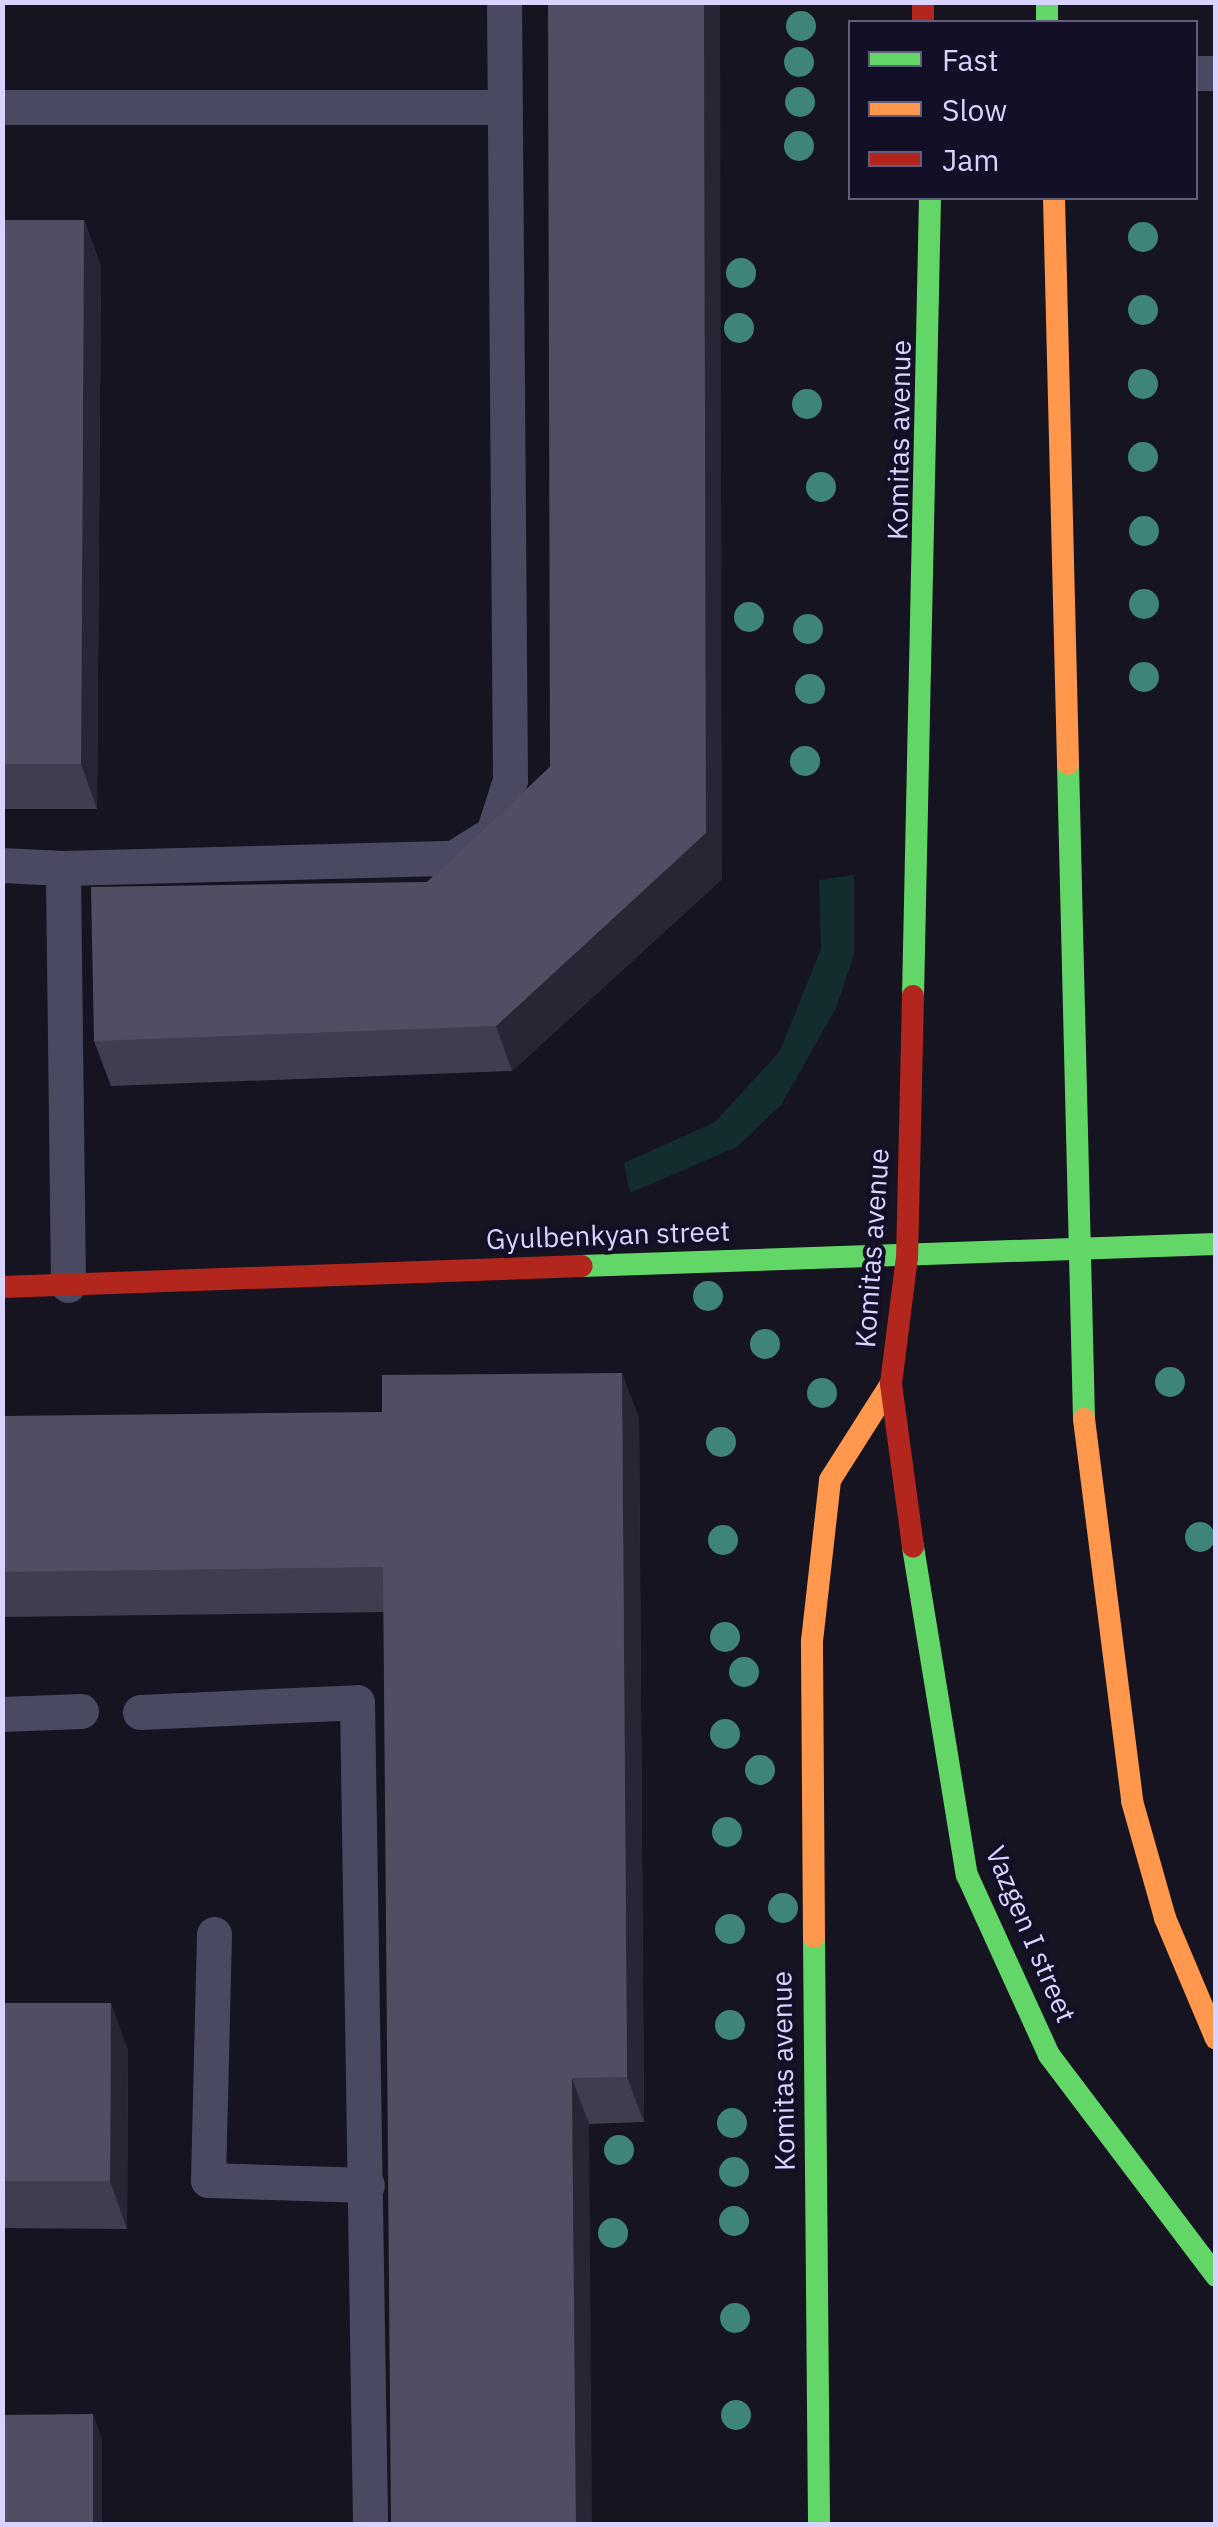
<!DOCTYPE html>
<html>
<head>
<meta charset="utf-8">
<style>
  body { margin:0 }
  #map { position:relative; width:1218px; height:2527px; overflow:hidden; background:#161421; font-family:"IBM Plex Sans",sans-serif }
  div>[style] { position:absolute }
  .green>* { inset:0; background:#132c2d }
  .lane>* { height:35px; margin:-17.5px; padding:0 17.5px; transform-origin:17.5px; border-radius:17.5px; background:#4a4962 }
  .fast>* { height:22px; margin:-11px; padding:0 11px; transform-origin:11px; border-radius:11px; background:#63d668 }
  .slow>* { height:22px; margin:-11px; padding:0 11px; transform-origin:11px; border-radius:11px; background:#ff974d }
  .jam>* { height:22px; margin:-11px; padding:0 11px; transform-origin:11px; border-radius:11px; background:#b3261e }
  .trees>* { width:30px; height:30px; margin:-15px; border-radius:50%; background:#3e8478 }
  .wall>* { inset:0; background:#403d50 }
  .shaded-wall>* { inset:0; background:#282635 }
  .building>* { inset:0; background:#504e63 }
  span { translate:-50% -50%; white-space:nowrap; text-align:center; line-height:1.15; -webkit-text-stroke:8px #130f26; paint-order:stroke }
  .street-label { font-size:28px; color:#d9d4ff }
  .frame { position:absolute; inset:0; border:5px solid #d9d4ff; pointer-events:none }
  .legend { position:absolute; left:848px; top:20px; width:350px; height:180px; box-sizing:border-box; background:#130f26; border:2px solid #625e7d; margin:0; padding:12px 18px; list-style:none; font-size:30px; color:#d9d4ff }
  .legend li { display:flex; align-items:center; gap:20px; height:50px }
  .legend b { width:50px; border:2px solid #625e7d }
</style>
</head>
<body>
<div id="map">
  <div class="green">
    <div style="clip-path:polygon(854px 875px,854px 954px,836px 1008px,781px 1105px,737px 1147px,630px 1193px,624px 1163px,715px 1122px,780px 1051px,821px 949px,819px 880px)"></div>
  </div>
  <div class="lane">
    <div style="left:1196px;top:73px;width:20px"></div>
    <div style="left:2px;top:107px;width:503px"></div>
    <div style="left:2px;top:865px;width:61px;rotate:2.8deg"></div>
    <div style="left:68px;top:1285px;width:417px;rotate:-90.7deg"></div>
    <div style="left:63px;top:868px;width:390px;rotate:-1.5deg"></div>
    <div style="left:453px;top:858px;width:47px;rotate:-32deg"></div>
    <div style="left:493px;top:833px;width:56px;rotate:-72.2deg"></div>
    <div style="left:510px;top:780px;width:778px;rotate:-90.44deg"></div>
    <div style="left:140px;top:1712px;width:217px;rotate:-2.6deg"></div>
    <div style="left:357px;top:1702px;width:822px;rotate:89.09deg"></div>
    <div style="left:2px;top:1714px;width:79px;rotate:-2.2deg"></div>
    <div style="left:214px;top:1934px;width:246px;rotate:91.4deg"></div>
    <div style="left:208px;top:2180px;width:159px;rotate:1.8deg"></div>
  </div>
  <div class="fast">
    <div style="left:1047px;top:2px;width:20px;rotate:90deg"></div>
    <div style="left:1068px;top:764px;width:655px;rotate:88.6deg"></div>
    <div style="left:913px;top:996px;width:798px;rotate:-88.78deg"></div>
    <div style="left:582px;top:1266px;width:634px;rotate:-1.99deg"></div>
    <div style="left:913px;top:1547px;width:332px;rotate:80.7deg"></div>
    <div style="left:967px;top:1875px;width:198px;rotate:65.5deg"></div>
    <div style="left:1049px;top:2055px;width:277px;rotate:52.9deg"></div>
    <div style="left:814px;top:1937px;width:587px;rotate:89.51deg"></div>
  </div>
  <div class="slow">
    <div style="left:1054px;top:198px;width:566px;rotate:88.58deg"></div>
    <div style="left:1084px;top:1419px;width:385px;rotate:82.8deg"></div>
    <div style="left:1132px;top:1801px;width:122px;rotate:74.2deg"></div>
    <div style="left:1165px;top:1918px;width:131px;rotate:67.1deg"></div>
    <div style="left:814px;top:1937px;width:296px;rotate:-90.4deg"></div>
    <div style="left:812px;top:1641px;width:162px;rotate:-83.6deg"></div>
    <div style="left:830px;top:1480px;width:114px;rotate:-57.6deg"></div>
  </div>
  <div class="jam">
    <div style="left:923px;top:2px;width:20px;rotate:90deg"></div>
    <div style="left:913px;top:996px;width:261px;rotate:91.3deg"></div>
    <div style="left:907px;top:1257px;width:128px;rotate:97.2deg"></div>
    <div style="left:891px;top:1384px;width:164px;rotate:82.3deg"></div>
    <div style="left:2px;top:1287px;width:580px;rotate:-2.07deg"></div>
  </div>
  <div class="trees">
    <div style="left:801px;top:26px"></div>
    <div style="left:799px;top:62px"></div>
    <div style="left:800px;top:102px"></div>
    <div style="left:799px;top:146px"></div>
    <div style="left:1143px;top:237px"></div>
    <div style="left:741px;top:273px"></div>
    <div style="left:1143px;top:310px"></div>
    <div style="left:739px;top:328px"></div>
    <div style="left:1143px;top:384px"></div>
    <div style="left:807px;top:404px"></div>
    <div style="left:1143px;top:457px"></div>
    <div style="left:821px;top:487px"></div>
    <div style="left:1144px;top:531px"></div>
    <div style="left:1144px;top:604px"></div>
    <div style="left:749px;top:617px"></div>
    <div style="left:808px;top:629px"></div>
    <div style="left:1144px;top:677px"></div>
    <div style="left:810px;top:689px"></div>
    <div style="left:805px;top:761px"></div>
    <div style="left:708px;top:1296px"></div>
    <div style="left:765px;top:1344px"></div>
    <div style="left:1170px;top:1382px"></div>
    <div style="left:822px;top:1393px"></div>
    <div style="left:721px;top:1442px"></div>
    <div style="left:1200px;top:1537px"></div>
    <div style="left:723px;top:1540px"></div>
    <div style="left:725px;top:1637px"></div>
    <div style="left:744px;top:1672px"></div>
    <div style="left:725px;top:1734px"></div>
    <div style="left:760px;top:1770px"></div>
    <div style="left:727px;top:1832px"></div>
    <div style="left:783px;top:1908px"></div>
    <div style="left:730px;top:1929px"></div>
    <div style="left:730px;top:2025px"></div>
    <div style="left:732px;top:2123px"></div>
    <div style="left:619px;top:2150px"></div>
    <div style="left:734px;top:2172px"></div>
    <div style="left:734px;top:2221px"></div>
    <div style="left:613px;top:2233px"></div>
    <div style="left:735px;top:2318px"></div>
    <div style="left:736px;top:2415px"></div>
  </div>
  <div class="wall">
    <div style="clip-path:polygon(2px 220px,84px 220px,101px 266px,97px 809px,2px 809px)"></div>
    <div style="clip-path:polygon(550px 767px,722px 879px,512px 1071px,111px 1086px,94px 1041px,427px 882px)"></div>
    <div style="clip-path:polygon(2px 1416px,639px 1418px,644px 2122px,589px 2124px,384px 1612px,2px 1617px)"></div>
    <div style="clip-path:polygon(2px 2003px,128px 2050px,127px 2229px,2px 2228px)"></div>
  </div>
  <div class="shaded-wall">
    <div style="clip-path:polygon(704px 2px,720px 2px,722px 879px,512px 1071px,496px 1026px,706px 833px)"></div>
    <div style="clip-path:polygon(84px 220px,101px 266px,97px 809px,81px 764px)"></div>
    <div style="clip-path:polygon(622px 1373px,639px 1418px,644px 2122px,627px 2077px)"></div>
    <div style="clip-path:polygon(111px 2003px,128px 2050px,127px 2229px,110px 2181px)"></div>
    <div style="clip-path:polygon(572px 2078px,589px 2124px,592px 2524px,576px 2524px)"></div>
    <div style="clip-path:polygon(93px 2414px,102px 2440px,102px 2524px,93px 2524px)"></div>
  </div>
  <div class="building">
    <div style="clip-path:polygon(548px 2px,704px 2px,706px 833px,496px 1026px,94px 1041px,91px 887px,427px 882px,550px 767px)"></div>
    <div style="clip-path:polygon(2px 220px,84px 220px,81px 764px,2px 764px)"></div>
    <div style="clip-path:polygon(622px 1373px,627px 2077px,572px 2078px,576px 2524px,391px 2524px,383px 1567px,2px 1572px,2px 1416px,382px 1412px,382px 1375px)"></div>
    <div style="clip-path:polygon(2px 2003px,111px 2003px,110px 2181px,2px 2181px)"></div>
    <div style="clip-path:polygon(93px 2414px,93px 2524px,2px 2524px,2px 2415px)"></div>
  </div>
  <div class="street-label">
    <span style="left:899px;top:440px;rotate:-89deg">Komitas avenue</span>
    <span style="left:608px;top:1235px;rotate:-2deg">Gyulbenkyan street</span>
    <span style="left:872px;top:1248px;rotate:-86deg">Komitas avenue</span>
    <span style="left:1031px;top:1934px;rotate:67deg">Vazgen I street</span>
    <span style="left:783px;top:2071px;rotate:-91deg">Komitas avenue</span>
  </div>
  <div class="frame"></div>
  <ul class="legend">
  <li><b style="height:12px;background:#63d668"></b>Fast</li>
  <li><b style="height:12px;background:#ff974d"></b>Slow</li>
  <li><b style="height:12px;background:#b3261e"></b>Jam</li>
  </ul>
</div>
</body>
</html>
